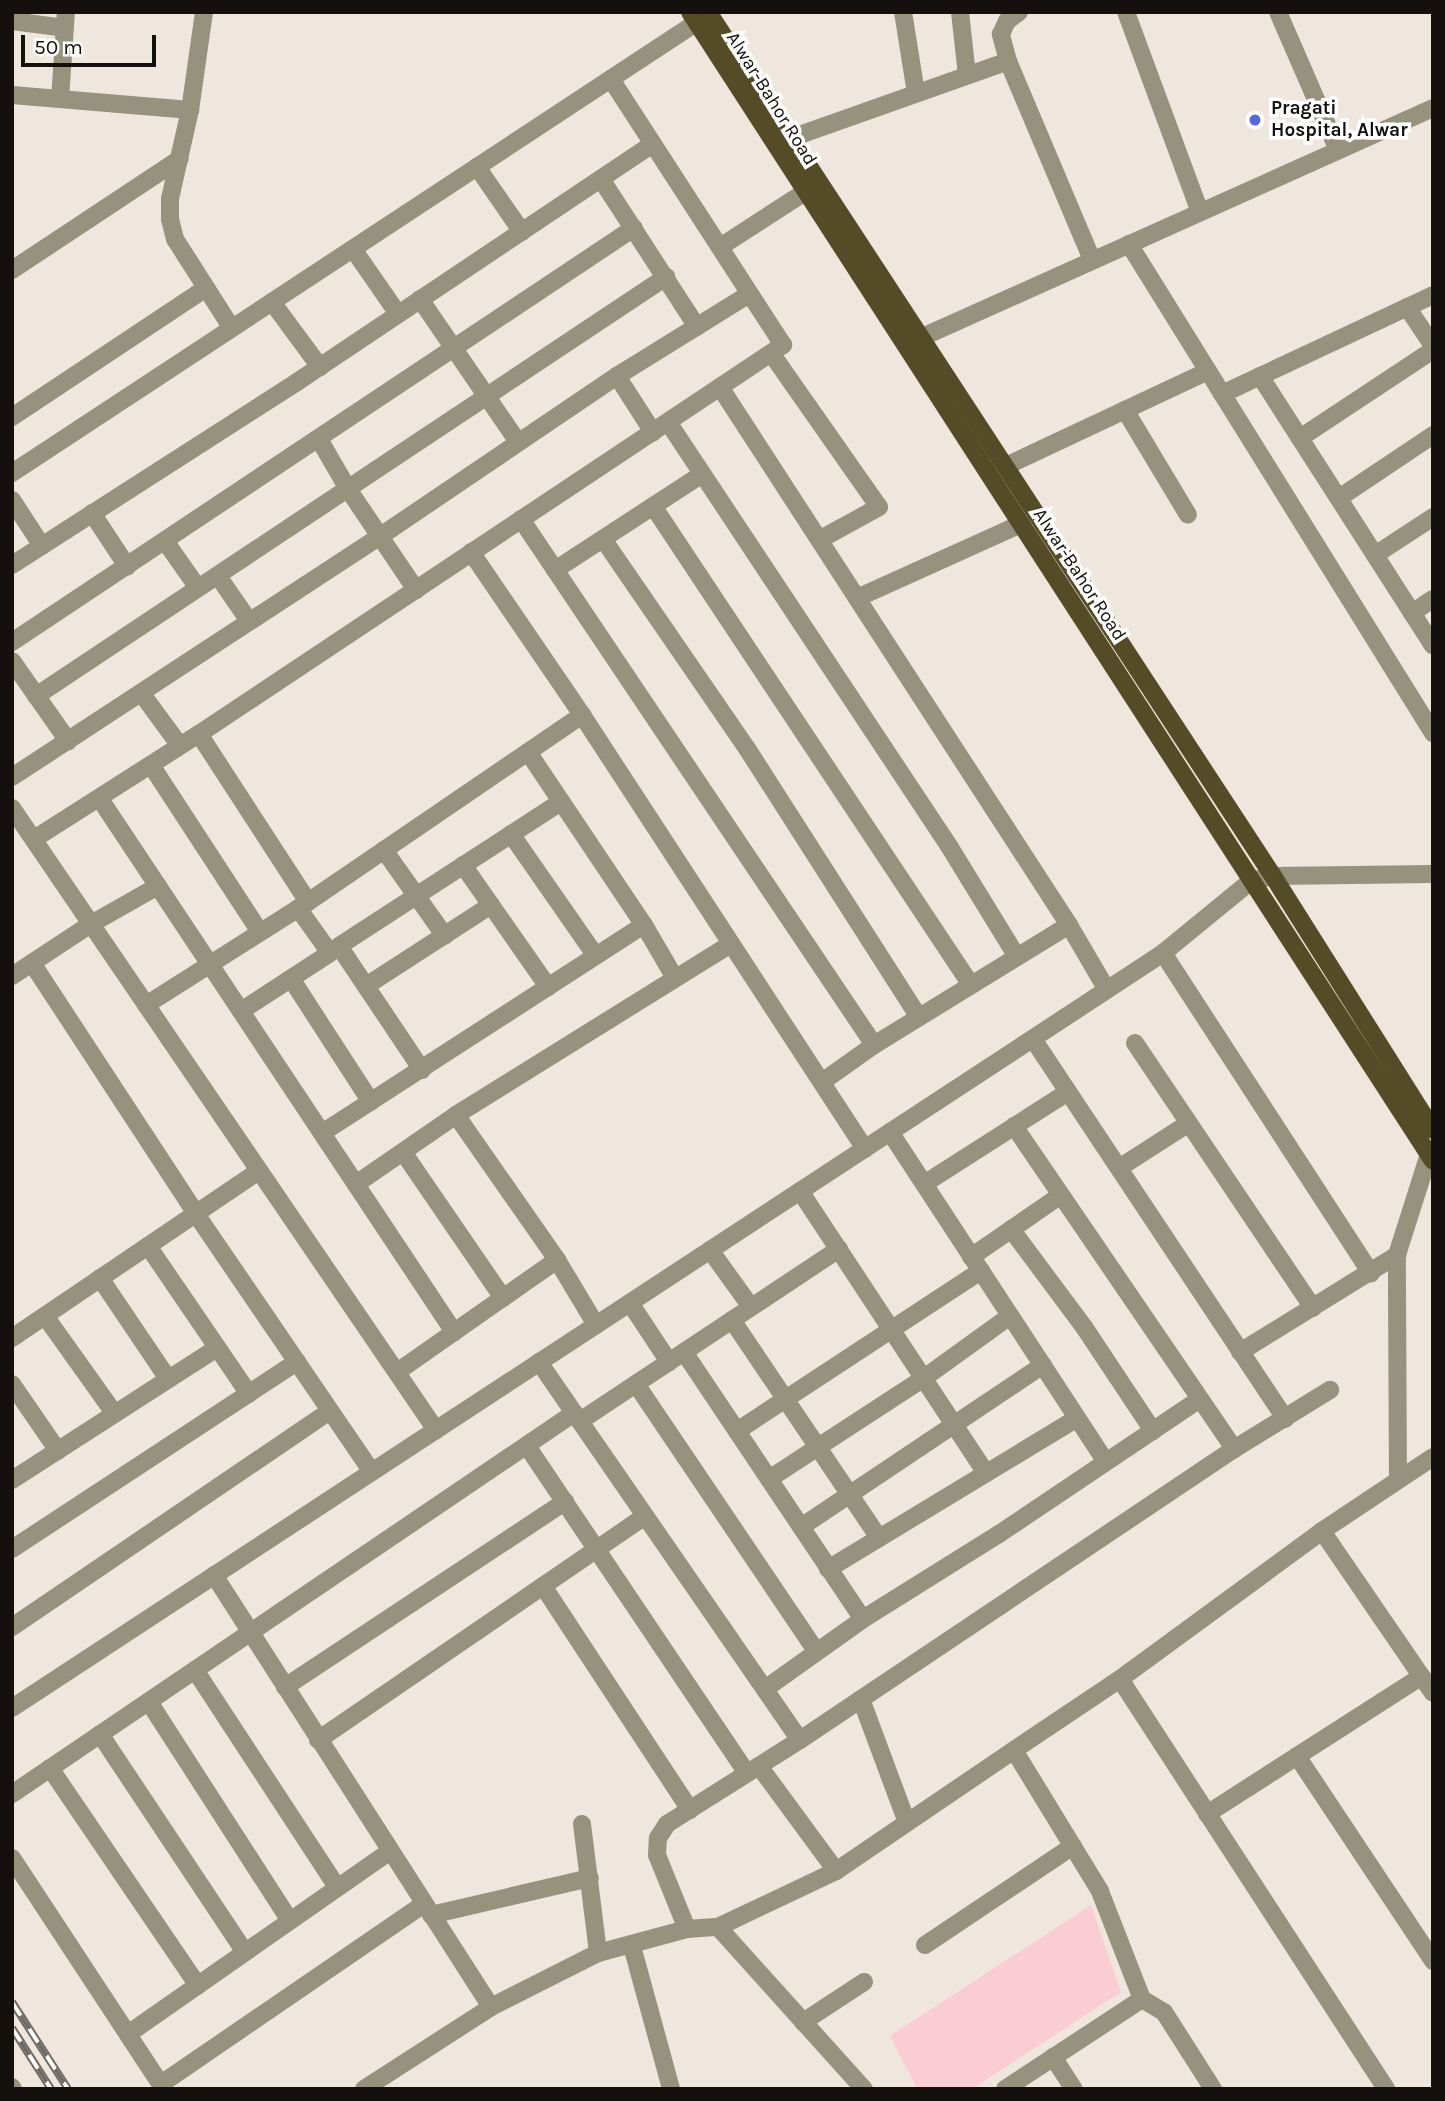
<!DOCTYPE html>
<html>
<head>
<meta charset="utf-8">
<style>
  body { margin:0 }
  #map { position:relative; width:1445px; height:2101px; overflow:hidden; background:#efe6dd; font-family:Karla,sans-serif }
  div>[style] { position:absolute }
  .green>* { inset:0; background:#faccd4 }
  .minor>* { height:18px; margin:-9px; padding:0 9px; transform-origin:9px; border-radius:9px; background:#96927d }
  .major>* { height:18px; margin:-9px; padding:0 9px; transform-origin:9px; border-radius:9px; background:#544c26 }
  .rail>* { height:8px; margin-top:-4px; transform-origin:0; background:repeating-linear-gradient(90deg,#fff 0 16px,#706a65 0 32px); box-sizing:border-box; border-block:2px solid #706a65 }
  .dots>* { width:19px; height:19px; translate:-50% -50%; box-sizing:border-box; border:4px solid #fff; border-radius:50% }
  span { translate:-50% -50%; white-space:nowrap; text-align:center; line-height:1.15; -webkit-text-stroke:7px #fff; paint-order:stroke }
  .street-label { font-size:19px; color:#13100d }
  .poi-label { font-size:19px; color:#13100d; font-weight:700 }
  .left { translate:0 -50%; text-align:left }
  .frame { position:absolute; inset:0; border:14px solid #13100d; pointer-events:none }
  .scale { position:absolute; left:21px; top:35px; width:135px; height:32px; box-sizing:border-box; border:4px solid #13100d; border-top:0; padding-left:9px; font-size:21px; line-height:24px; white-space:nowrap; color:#13100d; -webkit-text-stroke:5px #fff; paint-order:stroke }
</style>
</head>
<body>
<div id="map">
  <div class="green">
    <div style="clip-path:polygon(1091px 1905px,1121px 1992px,972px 2089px,917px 2089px,890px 2036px)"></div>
  </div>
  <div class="minor">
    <div style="left:204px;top:12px;width:99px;rotate:98.1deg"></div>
    <div style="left:190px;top:110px;width:91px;rotate:102.7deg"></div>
    <div style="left:170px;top:199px;width:20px;rotate:90deg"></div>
    <div style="left:170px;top:219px;width:21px;rotate:76deg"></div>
    <div style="left:175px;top:239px;width:104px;rotate:57.5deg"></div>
    <div style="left:903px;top:12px;width:82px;rotate:80.9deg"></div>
    <div style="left:960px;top:12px;width:63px;rotate:83.7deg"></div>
    <div style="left:1126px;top:12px;width:213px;rotate:69.7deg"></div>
    <div style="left:1278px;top:12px;width:150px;rotate:66.5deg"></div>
    <div style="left:12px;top:21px;width:53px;rotate:7.5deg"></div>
    <div style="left:1008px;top:61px;width:216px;rotate:67.1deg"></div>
    <div style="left:12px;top:95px;width:179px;rotate:4.8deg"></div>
    <div style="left:60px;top:99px;width:87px;rotate:-86.1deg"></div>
    <div style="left:791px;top:138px;width:230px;rotate:-19.5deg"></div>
    <div style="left:1008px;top:61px;width:28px;rotate:-105deg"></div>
    <div style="left:1001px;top:34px;width:14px;rotate:-65deg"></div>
    <div style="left:1007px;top:21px;width:15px;rotate:-37deg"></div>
    <div style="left:477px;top:167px;width:79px;rotate:55.3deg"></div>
    <div style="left:601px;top:179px;width:176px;rotate:57deg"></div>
    <div style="left:1129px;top:244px;width:576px;rotate:58.13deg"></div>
    <div style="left:720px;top:247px;width:101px;rotate:-32.9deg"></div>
    <div style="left:353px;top:249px;width:79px;rotate:55.3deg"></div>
    <div style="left:12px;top:270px;width:201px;rotate:-33.5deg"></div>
    <div style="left:420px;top:299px;width:173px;rotate:55.6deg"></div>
    <div style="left:272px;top:302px;width:81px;rotate:53.6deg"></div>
    <div style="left:1407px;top:307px;width:47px;rotate:56.3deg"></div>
    <div style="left:909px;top:343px;width:574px;rotate:-24.15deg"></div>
    <div style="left:771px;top:353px;width:188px;rotate:55deg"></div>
    <div style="left:879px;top:507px;width:68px;rotate:151.2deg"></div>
    <div style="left:617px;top:376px;width:67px;rotate:57.3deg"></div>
    <div style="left:1260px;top:376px;width:320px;rotate:57.3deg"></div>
    <div style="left:720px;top:387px;width:641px;rotate:57.03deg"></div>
    <div style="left:1069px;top:925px;width:75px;rotate:59.7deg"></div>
    <div style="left:1222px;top:394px;width:233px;rotate:-25.1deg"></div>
    <div style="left:1125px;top:410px;width:122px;rotate:59deg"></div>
    <div style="left:12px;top:417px;width:233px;rotate:-33.6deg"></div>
    <div style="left:668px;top:422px;width:509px;rotate:56.47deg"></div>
    <div style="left:949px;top:846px;width:130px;rotate:58.5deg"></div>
    <div style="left:1300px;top:438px;width:159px;rotate:-33.5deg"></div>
    <div style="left:319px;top:439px;width:58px;rotate:59.9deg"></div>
    <div style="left:348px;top:489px;width:122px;rotate:56deg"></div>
    <div style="left:1006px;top:466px;width:223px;rotate:-25.2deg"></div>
    <div style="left:12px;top:473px;width:833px;rotate:-33.35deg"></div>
    <div style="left:1339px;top:498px;width:113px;rotate:-33.8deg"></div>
    <div style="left:12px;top:500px;width:55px;rotate:56.9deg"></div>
    <div style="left:653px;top:506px;width:575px;rotate:56.42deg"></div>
    <div style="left:92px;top:513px;width:64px;rotate:56.6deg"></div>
    <div style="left:521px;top:519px;width:633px;rotate:56.13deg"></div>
    <div style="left:603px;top:539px;width:256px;rotate:55.5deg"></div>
    <div style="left:748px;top:750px;width:317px;rotate:57.4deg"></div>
    <div style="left:165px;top:541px;width:57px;rotate:54.9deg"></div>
    <div style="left:471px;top:552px;width:197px;rotate:55.7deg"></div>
    <div style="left:582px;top:715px;width:518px;rotate:56.89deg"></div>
    <div style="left:1375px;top:555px;width:69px;rotate:-33.2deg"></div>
    <div style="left:12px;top:565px;width:339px;rotate:-32.7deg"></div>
    <div style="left:297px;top:382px;width:428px;rotate:-33.8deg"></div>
    <div style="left:555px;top:570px;width:174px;rotate:-33.1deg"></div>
    <div style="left:218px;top:576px;width:55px;rotate:55.4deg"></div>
    <div style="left:857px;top:598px;width:180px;rotate:-24.3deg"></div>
    <div style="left:1412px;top:613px;width:25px;rotate:-34deg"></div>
    <div style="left:12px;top:642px;width:747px;rotate:-33.65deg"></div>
    <div style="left:12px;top:661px;width:98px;rotate:55deg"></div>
    <div style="left:142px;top:694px;width:64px;rotate:53.8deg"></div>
    <div style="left:36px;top:696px;width:757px;rotate:-33.63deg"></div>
    <div style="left:199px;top:734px;width:200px;rotate:57deg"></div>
    <div style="left:528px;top:752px;width:208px;rotate:56.2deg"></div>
    <div style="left:644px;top:925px;width:61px;rotate:59.7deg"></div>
    <div style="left:151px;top:765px;width:199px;rotate:56.9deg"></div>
    <div style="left:12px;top:777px;width:442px;rotate:-33.2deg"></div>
    <div style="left:382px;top:535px;width:284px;rotate:-34.1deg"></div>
    <div style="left:617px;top:376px;width:155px;rotate:-31.8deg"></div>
    <div style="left:100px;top:799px;width:640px;rotate:56.41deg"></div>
    <div style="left:12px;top:808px;width:753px;rotate:55.72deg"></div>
    <div style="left:511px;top:834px;width:147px;rotate:55.2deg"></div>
    <div style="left:34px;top:839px;width:196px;rotate:-32.5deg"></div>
    <div style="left:199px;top:734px;width:702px;rotate:-33.67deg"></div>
    <div style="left:783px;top:345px;width:317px;rotate:-122.9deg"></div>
    <div style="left:384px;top:850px;width:105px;rotate:54.7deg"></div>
    <div style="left:463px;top:865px;width:149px;rotate:55.1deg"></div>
    <div style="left:1163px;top:953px;width:382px;rotate:57deg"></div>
    <div style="left:32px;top:963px;width:300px;rotate:56.8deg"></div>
    <div style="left:196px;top:1214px;width:312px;rotate:55.7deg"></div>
    <div style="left:12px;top:976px;width:95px;rotate:-33.4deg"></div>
    <div style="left:91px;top:924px;width:77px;rotate:-29.6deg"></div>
    <div style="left:292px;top:980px;width:145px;rotate:57.1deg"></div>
    <div style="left:366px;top:986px;width:149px;rotate:-32.9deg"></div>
    <div style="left:146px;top:1005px;width:192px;rotate:-32.4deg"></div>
    <div style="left:308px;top:902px;width:332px;rotate:-34.3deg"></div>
    <div style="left:241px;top:1011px;width:106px;rotate:-33.1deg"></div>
    <div style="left:330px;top:953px;width:55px;rotate:-125.4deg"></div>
    <div style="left:1033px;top:1039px;width:456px;rotate:56.4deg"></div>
    <div style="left:1135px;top:1043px;width:319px;rotate:56.1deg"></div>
    <div style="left:422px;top:1070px;width:149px;rotate:-123.8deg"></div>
    <div style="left:339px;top:946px;width:265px;rotate:-33deg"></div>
    <div style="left:822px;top:1082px;width:64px;rotate:-35.4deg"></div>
    <div style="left:874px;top:1045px;width:229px;rotate:-31.6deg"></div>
    <div style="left:456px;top:1115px;width:177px;rotate:55.1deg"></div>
    <div style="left:557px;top:1260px;width:76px;rotate:59deg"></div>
    <div style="left:1014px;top:1126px;width:391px;rotate:55.7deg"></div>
    <div style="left:890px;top:1132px;width:393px;rotate:56.8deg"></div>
    <div style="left:322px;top:1133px;width:383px;rotate:-32.9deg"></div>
    <div style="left:403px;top:1152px;width:177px;rotate:55.6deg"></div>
    <div style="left:1119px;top:1168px;width:83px;rotate:-32.7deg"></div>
    <div style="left:356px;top:1184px;width:121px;rotate:-34.6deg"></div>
    <div style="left:456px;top:1115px;width:324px;rotate:-31.9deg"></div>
    <div style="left:924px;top:1184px;width:171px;rotate:-32.6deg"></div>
    <div style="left:800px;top:1191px;width:338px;rotate:56.6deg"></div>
    <div style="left:1011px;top:1229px;width:122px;rotate:53.3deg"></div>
    <div style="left:1084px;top:1327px;width:125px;rotate:56.4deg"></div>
    <div style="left:148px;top:1246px;width:179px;rotate:55.7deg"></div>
    <div style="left:710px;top:1250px;width:70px;rotate:54.3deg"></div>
    <div style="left:971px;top:1257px;width:109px;rotate:-34.6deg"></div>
    <div style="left:100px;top:1278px;width:122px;rotate:56deg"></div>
    <div style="left:630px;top:1303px;width:71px;rotate:56.5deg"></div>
    <div style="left:45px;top:1316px;width:120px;rotate:54.5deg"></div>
    <div style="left:732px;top:1320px;width:263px;rotate:56deg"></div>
    <div style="left:12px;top:1338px;width:298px;rotate:-34.1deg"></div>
    <div style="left:684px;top:1352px;width:321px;rotate:56.2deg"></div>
    <div style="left:1240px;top:1352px;width:185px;rotate:-31.7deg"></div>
    <div style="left:539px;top:1362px;width:459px;rotate:55.4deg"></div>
    <div style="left:397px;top:1372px;width:195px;rotate:-35deg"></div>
    <div style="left:12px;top:1384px;width:81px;rotate:55.5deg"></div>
    <div style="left:636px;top:1384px;width:323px;rotate:56deg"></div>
    <div style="left:580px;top:1421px;width:311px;rotate:-33.6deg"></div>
    <div style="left:737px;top:1431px;width:292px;rotate:-33.3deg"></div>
    <div style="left:527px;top:1446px;width:394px;rotate:56.1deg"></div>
    <div style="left:769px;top:1479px;width:185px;rotate:-33.1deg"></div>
    <div style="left:924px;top:1378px;width:106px;rotate:-35.8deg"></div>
    <div style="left:12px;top:1480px;width:244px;rotate:-32.8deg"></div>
    <div style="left:1398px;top:1480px;width:225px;rotate:-90.3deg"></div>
    <div style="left:1397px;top:1255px;width:106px;rotate:-72.4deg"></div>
    <div style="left:801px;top:1527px;width:291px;rotate:-33.8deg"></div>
    <div style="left:1322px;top:1531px;width:196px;rotate:55.6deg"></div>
    <div style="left:12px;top:1549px;width:341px;rotate:-33.3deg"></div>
    <div style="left:828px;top:1569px;width:291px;rotate:-31.2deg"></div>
    <div style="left:214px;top:1575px;width:513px;rotate:57.33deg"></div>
    <div style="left:543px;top:1586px;width:268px;rotate:56.7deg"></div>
    <div style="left:12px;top:1627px;width:384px;rotate:-34.2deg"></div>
    <div style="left:195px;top:1670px;width:259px;rotate:56.8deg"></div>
    <div style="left:1120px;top:1679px;width:489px;rotate:57deg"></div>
    <div style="left:285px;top:1687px;width:336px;rotate:-33.5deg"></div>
    <div style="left:765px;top:1689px;width:120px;rotate:-35.5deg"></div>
    <div style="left:863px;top:1619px;width:160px;rotate:-32deg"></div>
    <div style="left:999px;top:1534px;width:242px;rotate:-33.9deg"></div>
    <div style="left:861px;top:1699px;width:132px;rotate:69.6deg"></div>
    <div style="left:149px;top:1702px;width:260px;rotate:57.2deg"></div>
    <div style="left:12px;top:1708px;width:1377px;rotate:-33.26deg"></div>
    <div style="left:1163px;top:953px;width:114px;rotate:-39.3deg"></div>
    <div style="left:1251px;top:881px;width:23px;rotate:-13deg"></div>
    <div style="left:1273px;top:876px;width:160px;rotate:-0.7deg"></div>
    <div style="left:100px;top:1734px;width:262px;rotate:56.4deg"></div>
    <div style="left:318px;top:1740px;width:396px;rotate:-34.4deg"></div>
    <div style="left:1297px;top:1756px;width:246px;rotate:56.4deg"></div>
    <div style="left:759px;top:1766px;width:130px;rotate:53.7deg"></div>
    <div style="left:50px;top:1768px;width:263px;rotate:55.8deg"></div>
    <div style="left:12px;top:1794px;width:679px;rotate:-34.13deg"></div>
    <div style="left:1207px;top:1814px;width:255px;rotate:-32.7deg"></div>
    <div style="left:582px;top:1824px;width:130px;rotate:82.9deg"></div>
    <div style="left:12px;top:1858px;width:277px;rotate:56.7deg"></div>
    <div style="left:431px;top:1915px;width:163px;rotate:-13.1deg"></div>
    <div style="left:718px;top:1927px;width:131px;rotate:-25.4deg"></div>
    <div style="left:836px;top:1871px;width:215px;rotate:-34.2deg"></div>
    <div style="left:687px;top:1929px;width:80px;rotate:-112.1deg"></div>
    <div style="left:657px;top:1855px;width:17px;rotate:-87deg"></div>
    <div style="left:658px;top:1838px;width:17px;rotate:-57deg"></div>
    <div style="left:667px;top:1824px;width:157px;rotate:-32.3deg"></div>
    <div style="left:800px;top:1740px;width:523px;rotate:-33.84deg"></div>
    <div style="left:1234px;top:1449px;width:113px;rotate:-31.6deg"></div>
    <div style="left:925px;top:1945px;width:178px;rotate:-33.8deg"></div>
    <div style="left:632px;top:1946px;width:148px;rotate:74.7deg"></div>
    <div style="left:1142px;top:1999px;width:26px;rotate:31deg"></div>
    <div style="left:1164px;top:2012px;width:91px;rotate:57.5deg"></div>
    <div style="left:803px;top:2022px;width:73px;rotate:-33.3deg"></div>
    <div style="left:128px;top:2034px;width:320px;rotate:-34.9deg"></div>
    <div style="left:1053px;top:2057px;width:38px;rotate:57deg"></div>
    <div style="left:161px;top:2084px;width:319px;rotate:-34.4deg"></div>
    <div style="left:12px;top:2087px;width:2px;rotate:63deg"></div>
    <div style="left:364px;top:2089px;width:151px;rotate:-32.8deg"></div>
    <div style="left:491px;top:2007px;width:120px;rotate:-26.8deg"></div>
    <div style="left:598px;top:1953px;width:92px;rotate:-15.1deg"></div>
    <div style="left:687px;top:1929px;width:31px;rotate:-4deg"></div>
    <div style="left:718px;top:1927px;width:218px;rotate:48deg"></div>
    <div style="left:1005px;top:2089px;width:164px;rotate:-33.3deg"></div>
    <div style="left:1142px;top:1999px;width:116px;rotate:-111.3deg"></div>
    <div style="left:1100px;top:1891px;width:165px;rotate:-121.4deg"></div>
    <div style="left:1014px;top:1750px;width:128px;rotate:-33.8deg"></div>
    <div style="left:1120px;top:1679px;width:250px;rotate:-36.2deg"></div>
    <div style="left:1322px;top:1531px;width:133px;rotate:-33.7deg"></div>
  </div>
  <div class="major">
    <div style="left:690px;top:12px;width:1368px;rotate:57.11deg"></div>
    <div style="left:708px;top:12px;width:1032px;rotate:56.82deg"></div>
    <div style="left:1273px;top:876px;width:300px;rotate:57.8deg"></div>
  </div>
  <div class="rail">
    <div style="left:12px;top:2002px;width:103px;rotate:57.2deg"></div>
    <div style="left:12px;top:2028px;width:72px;rotate:57.4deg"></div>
  </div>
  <div class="dots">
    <div style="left:1255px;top:120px;background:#5866dd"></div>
  </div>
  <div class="street-label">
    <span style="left:771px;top:99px;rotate:58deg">Alwar-Bahor Road</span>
    <span style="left:1079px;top:575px;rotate:57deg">Alwar-Bahor Road</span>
  </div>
  <div class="poi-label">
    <span class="left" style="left:1271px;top:120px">Pragati<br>Hospital, Alwar</span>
  </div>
  <div class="frame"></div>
  <div class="scale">50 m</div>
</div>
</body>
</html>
